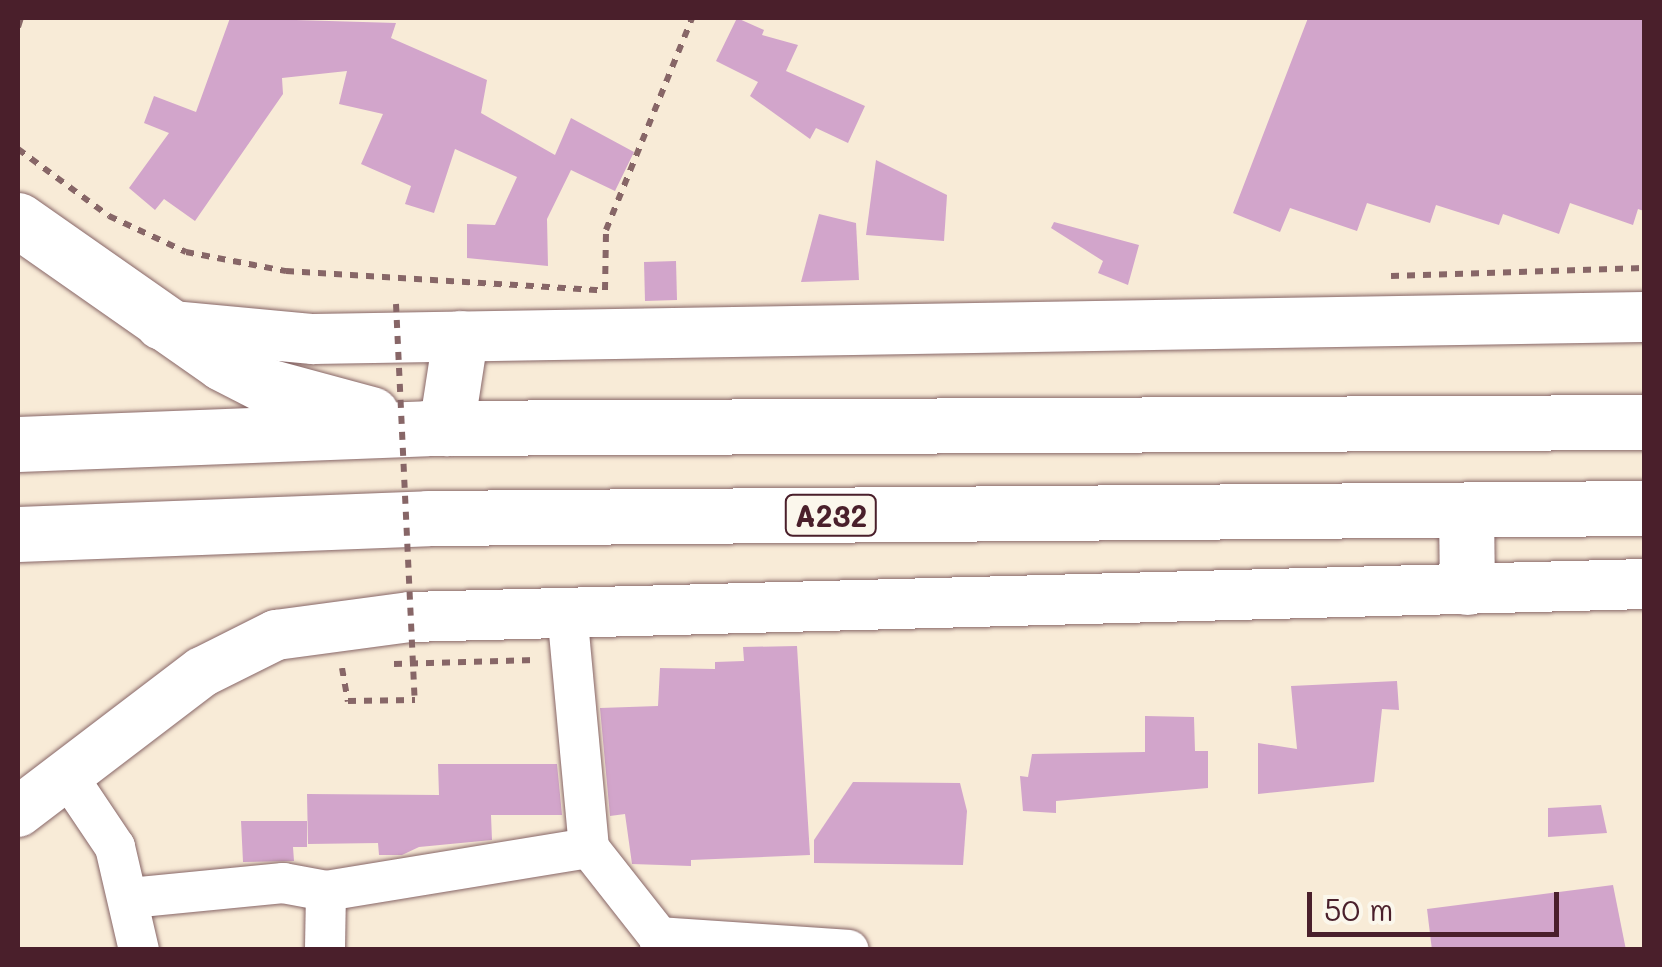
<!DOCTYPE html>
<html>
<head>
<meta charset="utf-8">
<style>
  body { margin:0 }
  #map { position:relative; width:1662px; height:967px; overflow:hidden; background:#f8ebd7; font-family:Mali,sans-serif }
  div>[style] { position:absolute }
  .building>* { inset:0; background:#d2a5cb }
  .path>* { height:6px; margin-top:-3px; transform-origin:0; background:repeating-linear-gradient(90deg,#876667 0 8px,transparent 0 16px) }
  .roads { filter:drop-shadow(0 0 2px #876667) drop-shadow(0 0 2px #876667) }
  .minor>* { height:40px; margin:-20px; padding:0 20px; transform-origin:20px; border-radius:20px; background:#fff }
  .major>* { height:50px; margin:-25px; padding:0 25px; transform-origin:25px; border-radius:25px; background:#fff }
  .highway>* { height:55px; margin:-27.5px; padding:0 27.5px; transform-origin:27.5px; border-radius:27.5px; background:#fff }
  .path-bridge>* { height:6px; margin-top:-3px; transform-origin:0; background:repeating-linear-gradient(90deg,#876667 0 8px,transparent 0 16px) }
  span { translate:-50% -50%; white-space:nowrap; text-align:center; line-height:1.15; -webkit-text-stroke:10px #fbf7ec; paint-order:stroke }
  .shield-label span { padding:2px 8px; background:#fbf7ec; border:2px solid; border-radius:8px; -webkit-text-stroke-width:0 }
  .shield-label { font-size:30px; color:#4a1f2b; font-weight:700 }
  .frame { position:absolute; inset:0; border:20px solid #4a1f2b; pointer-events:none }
  .scale { position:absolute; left:1307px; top:892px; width:252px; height:45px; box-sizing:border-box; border:5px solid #4a1f2b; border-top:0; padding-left:12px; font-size:30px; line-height:35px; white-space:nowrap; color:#4a1f2b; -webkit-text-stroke:8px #fbf7ec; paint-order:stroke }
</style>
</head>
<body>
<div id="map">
  <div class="building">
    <div style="clip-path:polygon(230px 18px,396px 23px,391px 38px,487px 80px,481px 113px,555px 155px,571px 118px,634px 152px,615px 191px,571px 170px,547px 219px,548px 266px,467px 258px,467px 224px,495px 225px,517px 177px,455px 149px,434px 213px,405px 204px,411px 186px,361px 164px,383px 114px,339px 104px,347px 71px,282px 78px,283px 94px,195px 221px,164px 199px,155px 210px,129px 188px,169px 133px,144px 123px,154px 96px,196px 112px)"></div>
    <div style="clip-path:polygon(737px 18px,764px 30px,762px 35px,798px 45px,786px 71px,865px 106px,848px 143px,816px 128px,810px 139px,750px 96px,758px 82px,716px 61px)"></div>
    <div style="clip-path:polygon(1308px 18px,1644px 18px,1644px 211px,1638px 209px,1633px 225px,1570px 203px,1559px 234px,1503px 214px,1499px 225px,1436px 205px,1430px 223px,1367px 203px,1357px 231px,1290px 208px,1280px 232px,1233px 213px)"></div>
    <div style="clip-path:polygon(876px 160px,947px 195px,944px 241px,866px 235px)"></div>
    <div style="clip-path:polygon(819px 214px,856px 223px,859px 280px,801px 282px)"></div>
    <div style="clip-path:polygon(1054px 222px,1139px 245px,1128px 285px,1098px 273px,1103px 261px,1051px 228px)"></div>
    <div style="clip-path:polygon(676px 261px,677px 300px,645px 301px,644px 262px)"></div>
    <div style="clip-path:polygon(797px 646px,810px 855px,691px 860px,691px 866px,632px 864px,625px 814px,610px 816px,600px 708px,658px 706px,660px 668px,715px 669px,715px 662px,744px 661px,743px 647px)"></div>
    <div style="clip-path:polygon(1397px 681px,1399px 710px,1382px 709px,1374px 782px,1258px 794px,1258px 743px,1297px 749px,1291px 686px)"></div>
    <div style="clip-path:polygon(1145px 716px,1194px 717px,1195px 751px,1208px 751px,1208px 788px,1056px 801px,1056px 813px,1023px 811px,1020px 776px,1028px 777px,1032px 754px,1145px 752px)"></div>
    <div style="clip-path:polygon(438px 764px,557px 764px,562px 815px,491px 815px,492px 840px,419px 847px,402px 855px,379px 855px,378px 843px,308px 844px,307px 794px,439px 795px)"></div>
    <div style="clip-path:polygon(853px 782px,960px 783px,967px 811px,963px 865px,814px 863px,814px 840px)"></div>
    <div style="clip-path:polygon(1601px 805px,1607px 833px,1548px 837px,1548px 808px)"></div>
    <div style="clip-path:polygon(241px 821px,307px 821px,307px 847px,293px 847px,294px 861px,243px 862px)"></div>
    <div style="clip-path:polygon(1613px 885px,1626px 950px,1432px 950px,1427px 909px)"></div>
  </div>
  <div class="path">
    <div style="left:18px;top:27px;width:9px;rotate:-72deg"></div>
    <div style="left:18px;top:149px;width:113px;rotate:36.4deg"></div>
    <div style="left:109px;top:216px;width:85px;rotate:25.1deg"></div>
    <div style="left:186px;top:252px;width:102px;rotate:10.8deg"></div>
    <div style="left:286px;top:271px;width:314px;rotate:3.5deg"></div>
    <div style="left:1391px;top:276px;width:253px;rotate:-1.8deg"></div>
    <div style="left:605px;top:290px;width:60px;rotate:-89deg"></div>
    <div style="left:606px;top:230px;width:229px;rotate:-67.9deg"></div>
    <div style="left:394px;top:664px;width:142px;rotate:-1.6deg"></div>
    <div style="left:342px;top:668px;width:34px;rotate:80deg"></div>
    <div style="left:348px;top:701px;width:67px;rotate:-0.9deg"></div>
  </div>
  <div class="roads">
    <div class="minor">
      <div style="left:66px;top:774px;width:88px;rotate:56.1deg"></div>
      <div style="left:115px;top:847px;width:106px;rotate:76.9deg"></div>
      <div style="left:589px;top:848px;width:113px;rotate:51.8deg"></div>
      <div style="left:659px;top:937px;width:13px;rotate:81deg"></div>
      <div style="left:326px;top:891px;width:266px;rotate:-9.3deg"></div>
      <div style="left:589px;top:848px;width:237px;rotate:-95.3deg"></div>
      <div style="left:130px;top:898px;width:154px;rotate:-5.6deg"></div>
      <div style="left:283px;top:883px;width:44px;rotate:10.5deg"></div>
      <div style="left:326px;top:891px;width:59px;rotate:91deg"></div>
      <div style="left:659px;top:937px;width:190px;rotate:3.9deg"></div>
    </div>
    <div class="major">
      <div style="left:161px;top:325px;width:153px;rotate:5.3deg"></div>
      <div style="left:313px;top:339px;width:1331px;rotate:-0.95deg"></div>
      <div style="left:18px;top:812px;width:231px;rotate:-37.3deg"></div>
      <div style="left:202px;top:672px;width:83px;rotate:-26.6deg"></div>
      <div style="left:276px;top:635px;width:135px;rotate:-7.7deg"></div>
      <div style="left:410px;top:617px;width:1234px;rotate:-1.53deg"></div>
    </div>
    <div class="highway">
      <div style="left:18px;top:220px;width:249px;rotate:35deg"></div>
      <div style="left:222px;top:363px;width:51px;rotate:27.1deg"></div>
      <div style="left:267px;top:386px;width:108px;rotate:15.1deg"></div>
      <div style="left:446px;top:428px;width:91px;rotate:-81.2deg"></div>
      <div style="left:18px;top:444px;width:409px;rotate:-2.2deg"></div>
      <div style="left:427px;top:428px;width:1217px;rotate:-0.28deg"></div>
      <div style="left:1466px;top:510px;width:77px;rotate:89.3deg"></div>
      <div style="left:18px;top:534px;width:410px;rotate:-2.2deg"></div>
      <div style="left:428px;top:518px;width:1216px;rotate:-0.47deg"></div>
    </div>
  </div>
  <div class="path-bridge">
    <div style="left:396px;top:304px;width:396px;rotate:87.3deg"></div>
  </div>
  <div class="shield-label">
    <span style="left:831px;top:515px">A232</span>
  </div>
  <div class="frame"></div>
  <div class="scale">50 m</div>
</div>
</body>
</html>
